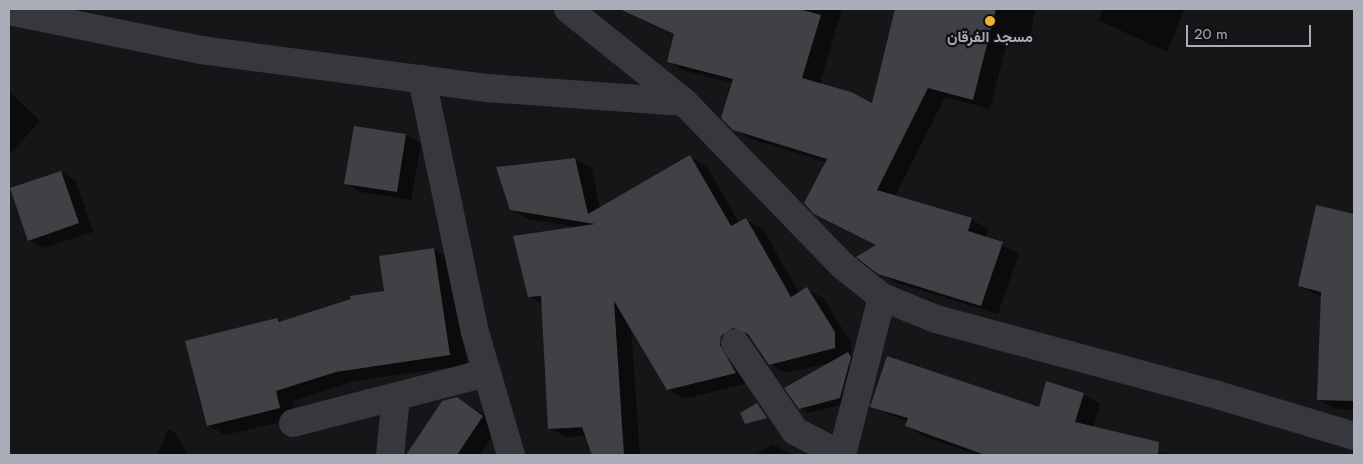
<!DOCTYPE html>
<html>
<head>
<meta charset="utf-8">
<style>
  body { margin:0 }
  #map { position:relative; width:1363px; height:464px; overflow:hidden; background:#161618; font-family:Jost,Vazirmatn,sans-serif }
  div>[style] { position:absolute }
  .shadow>* { inset:0; background:#0007 }
  .building>* { inset:0; background:#404145 }
  .street>* { height:28px; margin:-14px; padding:0 14px; transform-origin:14px; border-radius:14px; background:#37383d }
  .dots>* { width:14px; height:14px; translate:-50% -50%; box-sizing:border-box; border:2px solid #111113; border-radius:50% }
  span { translate:-50% -50%; white-space:nowrap; text-align:center; line-height:1.15; -webkit-text-stroke:4.5px #111113; paint-order:stroke }
  .poi-label { font-size:15px; color:#a8adb8; font-weight:700 }
  .frame { position:absolute; inset:0; border:10px solid #a8adb8; pointer-events:none }
  .scale { position:absolute; left:1186px; top:25px; width:125px; height:22px; box-sizing:border-box; border:2px solid #a8adb8; border-top:0; padding-left:6px; font-size:15px; line-height:18px; white-space:nowrap; color:#a8adb8; -webkit-text-stroke:4px #111113; paint-order:stroke }
</style>
</head>
<body>
<div id="map">
  <div class="shadow">
    <div style="clip-path:polygon(617px 9px,842px 9px,820px 84px,873px 104px,922px 9px,1035px 9px,1030px 40px,1009px 35px,990px 109px,945px 97px,895px 196px,971px 219px,988px 229px,986px 238px,1019px 253px,998px 314px,897px 283px,879px 273px,877px 245px,826px 162px,751px 139px,734px 129px,733px 83px,685px 71px,668px 61px,675px 35px)"></div>
    <div style="clip-path:polygon(1103px 9px,1185px 9px,1167px 52px,1098px 20px)"></div>
    <div style="clip-path:polygon(9px 91px,40px 121px,9px 155px)"></div>
    <div style="clip-path:polygon(406px 135px,421px 144px,411px 200px,360px 192px,345px 183px)"></div>
    <div style="clip-path:polygon(evenodd,690px 157px,707px 166px,739px 223px,746px 219px,763px 229px,799px 293px,807px 289px,823px 298px,851px 342px,851px 355px,856px 358px,848px 403px,808px 413px,800px 408px,829px 363px,786px 373px,770px 364px,751px 336px,737px 345px,752px 382px,684px 399px,668px 389px,631px 327px,640px 455px,593px 455px,587px 436px,566px 437px,550px 428px,542px 304px,529px 296px,577px 227px,528px 219px,511px 209px,575px 159px,592px 168px,600px 209px,690px 157px,589px 425px,589px 427px,564px 429px,564px 426px,589px 425px)"></div>
    <div style="clip-path:polygon(61px 172px,76px 181px,93px 232px,44px 248px,29px 240px)"></div>
    <div style="clip-path:polygon(1316px 207px,1354px 215px,1354px 410px,1335px 409px,1318px 399px,1322px 297px,1299px 286px)"></div>
    <div style="clip-path:polygon(434px 249px,452px 259px,467px 365px,354px 381px,293px 401px,297px 418px,225px 435px,208px 425px,277px 319px,282px 322px,385px 292px)"></div>
    <div style="clip-path:polygon(1083px 394px,1100px 403px,1093px 428px,1152px 452px,1178px 455px,978px 455px,923px 436px,907px 426px,908px 422px,872px 407px,1040px 408px)"></div>
    <div style="clip-path:polygon(457px 398px,500px 425px,480px 455px,407px 455px,443px 402px)"></div>
    <div style="clip-path:polygon(168px 429px,175px 433px,188px 455px,157px 455px)"></div>
    <div style="clip-path:polygon(773px 444px,792px 455px,754px 455px)"></div>
  </div>
  <div class="building">
    <div style="clip-path:polygon(619px 9px,799px 9px,821px 15px,802px 78px,851px 92px,872px 103px,895px 9px,996px 9px,973px 100px,928px 88px,877px 190px,972px 218px,968px 231px,1003px 242px,981px 306px,878px 274px,856px 257px,876px 245px,814px 214px,804px 203px,827px 159px,733px 130px,721px 118px,733px 79px,667px 62px,674px 34px)"></div>
    <div style="clip-path:polygon(354px 126px,406px 134px,397px 192px,344px 184px)"></div>
    <div style="clip-path:polygon(690px 155px,731px 226px,746px 218px,791px 297px,807px 287px,835px 332px,835px 348px,769px 365px,748px 334px,733px 328px,721px 336px,720px 345px,736px 373px,667px 390px,614px 301px,624px 455px,592px 455px,582px 427px,548px 429px,541px 296px,528px 297px,513px 236px,595px 224px,510px 210px,496px 167px,575px 158px,588px 214px)"></div>
    <div style="clip-path:polygon(61px 171px,79px 223px,28px 241px,10px 188px)"></div>
    <div style="clip-path:polygon(1316px 205px,1354px 214px,1354px 401px,1317px 400px,1321px 292px,1298px 286px)"></div>
    <div style="clip-path:polygon(434px 248px,450px 355px,336px 372px,276px 391px,280px 408px,207px 426px,185px 341px,277px 318px,279px 322px,351px 299px,350px 296px,384px 291px,379px 256px)"></div>
    <div style="clip-path:polygon(848px 352px,851px 357px,840px 398px,799px 409px,784px 388px)"></div>
    <div style="clip-path:polygon(887px 356px,1039px 407px,1046px 381px,1084px 393px,1075px 422px,1159px 442px,1158px 455px,985px 455px,905px 426px,908px 418px,870px 407px)"></div>
    <div style="clip-path:polygon(457px 397px,483px 416px,457px 455px,406px 455px,442px 401px)"></div>
    <div style="clip-path:polygon(757px 403px,767px 418px,745px 424px,740px 413px)"></div>
  </div>
  <div class="street">
    <div style="left:568px;top:9px;width:149px;rotate:38.7deg"></div>
    <div style="left:684px;top:102px;width:228px;rotate:45.9deg"></div>
    <div style="left:843px;top:266px;width:50px;rotate:38.5deg"></div>
    <div style="left:882px;top:297px;width:58px;rotate:22.2deg"></div>
    <div style="left:936px;top:319px;width:285px;rotate:15.1deg"></div>
    <div style="left:1211px;top:393px;width:149px;rotate:16.7deg"></div>
    <div style="left:9px;top:11px;width:196px;rotate:11.5deg"></div>
    <div style="left:201px;top:50px;width:289px;rotate:7.6deg"></div>
    <div style="left:487px;top:88px;width:197px;rotate:4.1deg"></div>
    <div style="left:422px;top:79px;width:258px;rotate:78.2deg"></div>
    <div style="left:475px;top:332px;width:128px;rotate:73.7deg"></div>
    <div style="left:735px;top:343px;width:107px;rotate:55.7deg"></div>
    <div style="left:795px;top:431px;width:52px;rotate:27.6deg"></div>
    <div style="left:293px;top:423px;width:200px;rotate:-14.5deg"></div>
    <div style="left:390px;top:455px;width:58px;rotate:-84.1deg"></div>
    <div style="left:842px;top:455px;width:163px;rotate:-75.8deg"></div>
  </div>
  <div class="dots">
    <div style="left:990px;top:21px;background:#f2b134"></div>
  </div>
  <div class="poi-label">
    <span style="left:990px;top:38px">مسجد الفرقان</span>
  </div>
  <div class="frame"></div>
  <div class="scale">20 m</div>
</div>
</body>
</html>
